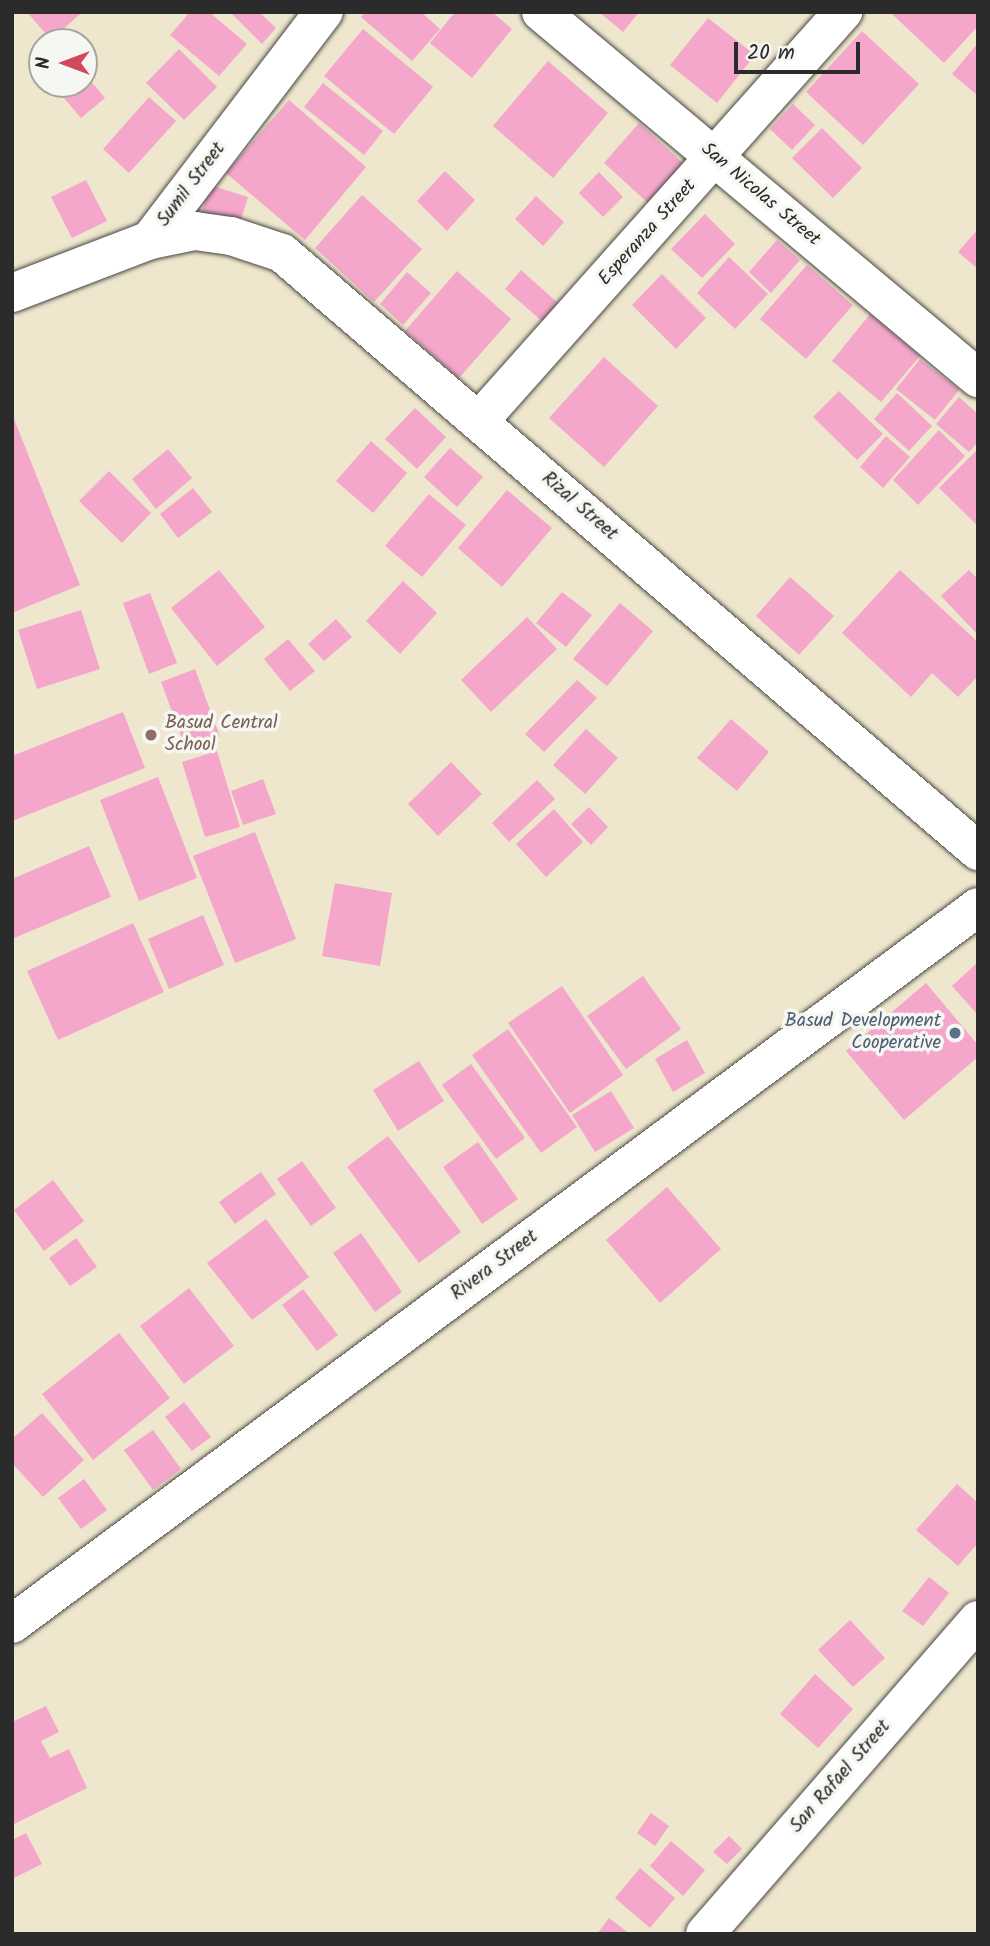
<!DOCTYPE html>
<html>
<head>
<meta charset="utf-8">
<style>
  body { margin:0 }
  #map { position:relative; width:990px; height:1946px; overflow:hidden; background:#eee7cd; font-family:Kalam,sans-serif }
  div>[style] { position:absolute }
  .building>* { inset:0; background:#f4a7ca }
  .roads { filter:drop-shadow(0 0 2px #484743) drop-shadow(0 0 2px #484743) }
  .minor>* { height:38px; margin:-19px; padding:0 19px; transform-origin:19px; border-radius:19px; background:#fff }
  .tertiary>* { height:38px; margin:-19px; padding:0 19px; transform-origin:19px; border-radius:19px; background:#fff }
  .secondary>* { height:38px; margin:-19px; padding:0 19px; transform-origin:19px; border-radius:19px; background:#fff }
  .dots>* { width:19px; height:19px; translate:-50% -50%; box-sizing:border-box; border:4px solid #f6f6f2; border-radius:50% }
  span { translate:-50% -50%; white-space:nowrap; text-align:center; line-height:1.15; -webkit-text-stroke:7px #f6f6f2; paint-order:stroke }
  .street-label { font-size:19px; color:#2b2b2b }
  .education-label { font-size:19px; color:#785e54 }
  .left { translate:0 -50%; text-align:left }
  .service-label { font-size:19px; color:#4e5e75 }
  .right { translate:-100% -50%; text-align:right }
  .frame { position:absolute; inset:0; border:14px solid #2b2b2b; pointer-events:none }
  .north { position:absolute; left:28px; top:28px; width:70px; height:70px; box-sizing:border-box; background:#f6f6f2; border:2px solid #a5a5a2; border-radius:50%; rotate:270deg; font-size:19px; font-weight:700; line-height:28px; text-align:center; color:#2b2b2b }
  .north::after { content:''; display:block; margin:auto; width:24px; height:32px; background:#d1495b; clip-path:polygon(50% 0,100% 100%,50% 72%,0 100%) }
  .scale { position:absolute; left:734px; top:42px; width:126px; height:32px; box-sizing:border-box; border:4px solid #2b2b2b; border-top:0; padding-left:9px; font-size:21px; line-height:24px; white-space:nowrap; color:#2b2b2b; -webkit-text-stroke:5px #f6f6f2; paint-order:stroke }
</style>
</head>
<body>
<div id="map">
  <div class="building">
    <div style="clip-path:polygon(27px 12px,78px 12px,80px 14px,51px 40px)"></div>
    <div style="clip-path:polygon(190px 12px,209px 12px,247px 44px,219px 76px,170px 35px)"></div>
    <div style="clip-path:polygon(230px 12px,259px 12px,276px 28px,262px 44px)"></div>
    <div style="clip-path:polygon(365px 12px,421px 12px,440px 29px,412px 61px,361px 17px)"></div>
    <div style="clip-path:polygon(455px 12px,492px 12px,512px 29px,472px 78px,430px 43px)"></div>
    <div style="clip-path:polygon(599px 12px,639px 12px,623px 32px)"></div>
    <div style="clip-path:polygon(894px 12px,978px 12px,978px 26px,944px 63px,892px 14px)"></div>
    <div style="clip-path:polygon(708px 18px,755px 55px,717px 103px,670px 65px)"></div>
    <div style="clip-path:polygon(363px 29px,433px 87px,394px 134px,324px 76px)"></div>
    <div style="clip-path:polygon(862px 31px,919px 84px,863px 145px,806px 92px)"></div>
    <div style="clip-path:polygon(978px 43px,978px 96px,952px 74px)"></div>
    <div style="clip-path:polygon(179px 49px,217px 87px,184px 120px,146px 83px)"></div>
    <div style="clip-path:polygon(548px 61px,608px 113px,553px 178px,493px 126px)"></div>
    <div style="clip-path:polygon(84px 73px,105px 98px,81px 118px,52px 84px,84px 84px)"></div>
    <div style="clip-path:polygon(323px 83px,383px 131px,364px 155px,304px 107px)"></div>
    <div style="clip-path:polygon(149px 97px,176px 121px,129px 173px,103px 149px)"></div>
    <div style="clip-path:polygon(289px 100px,366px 167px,305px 240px,226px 173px)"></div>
    <div style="clip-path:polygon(793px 104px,815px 125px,792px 150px,770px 129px)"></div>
    <div style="clip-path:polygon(639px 123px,683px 163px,648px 203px,604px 163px)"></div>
    <div style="clip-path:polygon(822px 128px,862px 168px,833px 198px,792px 158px)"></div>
    <div style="clip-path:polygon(445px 171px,475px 200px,447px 231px,417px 201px)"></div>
    <div style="clip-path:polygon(599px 172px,623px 197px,603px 217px,579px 193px)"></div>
    <div style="clip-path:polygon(86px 180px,107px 221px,72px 238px,51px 197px)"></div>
    <div style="clip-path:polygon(210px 185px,248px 197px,240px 223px,202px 212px)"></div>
    <div style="clip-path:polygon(362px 195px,422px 249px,374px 302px,315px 248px)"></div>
    <div style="clip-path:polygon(536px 196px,564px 222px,543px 246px,515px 219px)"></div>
    <div style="clip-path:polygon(705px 214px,735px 244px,702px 278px,671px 249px)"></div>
    <div style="clip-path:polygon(978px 229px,978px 269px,958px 252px)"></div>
    <div style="clip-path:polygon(777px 240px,800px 260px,771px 293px,749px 272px)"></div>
    <div style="clip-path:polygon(729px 257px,768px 294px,735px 329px,697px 293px)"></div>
    <div style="clip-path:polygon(807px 265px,853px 305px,806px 359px,760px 319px)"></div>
    <div style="clip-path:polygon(521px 270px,559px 304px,543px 322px,505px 289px)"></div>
    <div style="clip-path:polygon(457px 271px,511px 319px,459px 378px,405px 331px)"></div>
    <div style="clip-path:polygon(407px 272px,431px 293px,403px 325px,380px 304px)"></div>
    <div style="clip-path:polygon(662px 274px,706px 318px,676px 349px,632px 305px)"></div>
    <div style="clip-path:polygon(870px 314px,920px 356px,881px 402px,832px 361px)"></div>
    <div style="clip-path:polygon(604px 357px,658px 406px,604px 467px,549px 418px)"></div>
    <div style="clip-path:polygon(920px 359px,959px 390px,935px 420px,896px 389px)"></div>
    <div style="clip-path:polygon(839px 391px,883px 434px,857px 460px,813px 417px)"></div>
    <div style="clip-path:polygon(897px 393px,932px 426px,909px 451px,874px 419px)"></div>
    <div style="clip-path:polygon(959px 397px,978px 414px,978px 442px,969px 452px,936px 424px)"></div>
    <div style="clip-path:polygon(415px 408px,446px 437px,417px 469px,385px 439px)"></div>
    <div style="clip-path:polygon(12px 414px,80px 585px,12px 613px)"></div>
    <div style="clip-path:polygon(939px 430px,965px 456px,918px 505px,893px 480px)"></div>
    <div style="clip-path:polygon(886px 436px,910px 457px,883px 488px,860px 467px)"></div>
    <div style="clip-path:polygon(371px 441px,407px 473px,373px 513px,336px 481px)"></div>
    <div style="clip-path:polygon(450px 448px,483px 477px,457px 507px,424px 477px)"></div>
    <div style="clip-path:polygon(168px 449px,192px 478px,156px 509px,132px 479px)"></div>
    <div style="clip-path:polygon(978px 449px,978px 526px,939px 488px)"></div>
    <div style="clip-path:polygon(109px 471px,151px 513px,122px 543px,79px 501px)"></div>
    <div style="clip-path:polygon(193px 488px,212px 512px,178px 538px,160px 514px)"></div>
    <div style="clip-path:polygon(507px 490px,552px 528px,502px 587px,458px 548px)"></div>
    <div style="clip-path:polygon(429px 494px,466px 525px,422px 577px,385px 546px)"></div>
    <div style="clip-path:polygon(219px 570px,265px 627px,217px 666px,171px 608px)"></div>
    <div style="clip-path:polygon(900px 570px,978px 642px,978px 676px,958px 697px,932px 673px,911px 697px,842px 633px)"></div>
    <div style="clip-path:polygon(969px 570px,978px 579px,978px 635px,941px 596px)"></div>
    <div style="clip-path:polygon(790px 577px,834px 616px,799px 655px,756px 616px)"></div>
    <div style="clip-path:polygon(403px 581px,437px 613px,400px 654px,366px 621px)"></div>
    <div style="clip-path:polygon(562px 592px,592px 615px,566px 647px,536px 623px)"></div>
    <div style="clip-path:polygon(150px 593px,177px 663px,149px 674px,123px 603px)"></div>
    <div style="clip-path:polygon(620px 603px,653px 631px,607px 686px,573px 659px)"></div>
    <div style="clip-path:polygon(81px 610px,100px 669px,37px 689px,18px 630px)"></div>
    <div style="clip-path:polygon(527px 617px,557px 649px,491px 712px,461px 680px)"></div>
    <div style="clip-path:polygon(336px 619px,352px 637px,324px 661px,308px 644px)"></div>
    <div style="clip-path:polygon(288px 639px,315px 671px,290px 691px,264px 659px)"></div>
    <div style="clip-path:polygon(195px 669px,220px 737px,186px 749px,161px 682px)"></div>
    <div style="clip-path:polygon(577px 680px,597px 698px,544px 752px,525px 734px)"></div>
    <div style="clip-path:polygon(123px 712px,145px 768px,12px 821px,12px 756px)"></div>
    <div style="clip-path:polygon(731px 719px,769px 752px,737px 791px,697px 758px)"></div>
    <div style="clip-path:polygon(586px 729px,618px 758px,585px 794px,553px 765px)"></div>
    <div style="clip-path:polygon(217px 751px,240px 827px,205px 837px,182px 762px)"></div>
    <div style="clip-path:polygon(451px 762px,482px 794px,438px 836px,408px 804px)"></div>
    <div style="clip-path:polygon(158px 777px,197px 878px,139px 901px,100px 800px)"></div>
    <div style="clip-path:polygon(263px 779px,276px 814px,243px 825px,231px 791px)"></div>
    <div style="clip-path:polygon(537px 780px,555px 799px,509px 842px,492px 823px)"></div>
    <div style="clip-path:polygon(589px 807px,608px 827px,591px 845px,571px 824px)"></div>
    <div style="clip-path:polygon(554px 809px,583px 842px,546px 877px,516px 844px)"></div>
    <div style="clip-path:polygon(255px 832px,296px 939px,235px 963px,193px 856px)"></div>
    <div style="clip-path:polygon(89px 846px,111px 897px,12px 939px,12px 879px)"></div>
    <div style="clip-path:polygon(335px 883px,392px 893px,380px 966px,322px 956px)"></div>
    <div style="clip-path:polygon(203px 915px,224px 965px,169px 989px,148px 939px)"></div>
    <div style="clip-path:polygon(133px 923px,164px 992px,58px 1040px,27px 971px)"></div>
    <div style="clip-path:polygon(978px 962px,978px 1015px,952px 986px)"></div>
    <div style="clip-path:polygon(643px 976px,681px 1029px,626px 1069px,587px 1016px)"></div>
    <div style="clip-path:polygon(926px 983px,978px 1045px,978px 1057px,904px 1120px,846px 1051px)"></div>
    <div style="clip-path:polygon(562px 986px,623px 1075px,570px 1113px,508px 1023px)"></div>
    <div style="clip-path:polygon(508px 1029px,577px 1127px,541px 1153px,472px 1055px)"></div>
    <div style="clip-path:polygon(687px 1040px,705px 1073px,673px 1092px,655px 1059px)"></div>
    <div style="clip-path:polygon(419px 1061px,444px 1101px,398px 1131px,373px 1090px)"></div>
    <div style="clip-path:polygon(471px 1064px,525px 1138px,496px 1159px,442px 1085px)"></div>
    <div style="clip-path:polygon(611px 1091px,634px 1128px,595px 1152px,572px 1115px)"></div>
    <div style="clip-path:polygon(388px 1136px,461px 1232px,419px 1263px,347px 1167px)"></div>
    <div style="clip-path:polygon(478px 1142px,518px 1199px,482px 1224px,443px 1167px)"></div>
    <div style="clip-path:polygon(302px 1161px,336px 1208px,311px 1226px,277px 1179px)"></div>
    <div style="clip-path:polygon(261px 1172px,276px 1194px,235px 1224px,219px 1202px)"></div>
    <div style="clip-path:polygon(53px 1180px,84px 1221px,44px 1251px,14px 1210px)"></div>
    <div style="clip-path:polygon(667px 1187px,721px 1249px,660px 1303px,606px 1240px)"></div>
    <div style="clip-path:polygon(266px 1219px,309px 1277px,252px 1320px,207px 1263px)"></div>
    <div style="clip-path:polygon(361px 1233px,402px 1292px,375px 1312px,333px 1253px)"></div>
    <div style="clip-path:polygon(76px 1238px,97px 1267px,70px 1286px,49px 1258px)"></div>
    <div style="clip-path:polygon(189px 1288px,234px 1346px,184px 1384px,140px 1326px)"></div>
    <div style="clip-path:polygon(303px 1289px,338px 1335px,317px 1351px,282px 1305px)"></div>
    <div style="clip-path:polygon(119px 1333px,170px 1398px,93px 1460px,42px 1394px)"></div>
    <div style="clip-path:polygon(184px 1402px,211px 1437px,192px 1451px,165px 1417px)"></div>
    <div style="clip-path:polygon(42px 1413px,84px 1460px,43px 1497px,12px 1463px,12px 1439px)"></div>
    <div style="clip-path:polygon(153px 1430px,181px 1469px,153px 1490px,124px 1450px)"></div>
    <div style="clip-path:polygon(84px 1479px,107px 1510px,81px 1529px,58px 1498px)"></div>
    <div style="clip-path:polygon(957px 1484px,978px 1503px,978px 1543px,958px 1566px,916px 1530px)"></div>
    <div style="clip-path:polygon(929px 1577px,949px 1593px,923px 1626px,902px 1611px)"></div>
    <div style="clip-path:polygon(850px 1620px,885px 1658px,853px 1687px,818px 1650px)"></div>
    <div style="clip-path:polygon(815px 1674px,853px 1709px,818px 1748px,780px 1714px)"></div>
    <div style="clip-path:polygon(46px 1706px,59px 1732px,41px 1741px,50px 1758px,69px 1749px,87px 1788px,12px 1825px,12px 1722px)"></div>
    <div style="clip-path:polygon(651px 1813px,669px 1826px,655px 1846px,637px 1833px)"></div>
    <div style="clip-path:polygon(26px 1833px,42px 1864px,12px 1879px,12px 1840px)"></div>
    <div style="clip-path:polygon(729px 1836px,742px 1849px,727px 1864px,713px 1852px)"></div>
    <div style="clip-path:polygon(671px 1841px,705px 1870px,683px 1896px,650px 1866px)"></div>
    <div style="clip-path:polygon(640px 1868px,675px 1898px,650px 1928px,615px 1898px)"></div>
    <div style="clip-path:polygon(609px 1918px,630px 1934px,597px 1934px)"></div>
  </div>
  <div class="roads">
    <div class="minor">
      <div style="left:541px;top:12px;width:570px;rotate:39.95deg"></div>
      <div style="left:479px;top:421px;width:548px;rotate:-48.33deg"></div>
      <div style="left:12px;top:1624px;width:1203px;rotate:-36.58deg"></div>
    </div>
    <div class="tertiary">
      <div style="left:150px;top:240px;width:46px;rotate:-11.3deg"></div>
      <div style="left:195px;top:231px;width:36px;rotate:8deg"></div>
      <div style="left:231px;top:236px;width:54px;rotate:18.4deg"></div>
      <div style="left:282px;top:253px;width:918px;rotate:40.67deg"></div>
      <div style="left:12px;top:293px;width:148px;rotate:-21deg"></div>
      <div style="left:150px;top:240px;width:287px;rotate:-52.7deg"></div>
    </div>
    <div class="secondary">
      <div style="left:705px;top:1934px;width:416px;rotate:-49deg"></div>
    </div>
  </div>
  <div class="dots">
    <div style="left:151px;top:735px;background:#8d6e63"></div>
    <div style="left:955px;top:1033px;background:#5c6f8a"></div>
  </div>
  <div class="street-label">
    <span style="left:192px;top:185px;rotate:-53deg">Sumil Street</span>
    <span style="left:760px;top:195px;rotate:40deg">San Nicolas Street</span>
    <span style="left:648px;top:233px;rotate:-48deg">Esperanza Street</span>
    <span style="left:579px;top:507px;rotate:41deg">Rizal Street</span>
    <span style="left:495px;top:1266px;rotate:-37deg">Rivera Street</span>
    <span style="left:841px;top:1777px;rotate:-49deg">San Rafael Street</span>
  </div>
  <div class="education-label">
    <span class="left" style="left:165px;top:735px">Basud Central<br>School</span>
  </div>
  <div class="service-label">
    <span class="right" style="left:941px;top:1033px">Basud Development<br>Cooperative</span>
  </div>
  <div class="frame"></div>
  <div class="north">N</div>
  <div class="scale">20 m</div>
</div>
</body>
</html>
